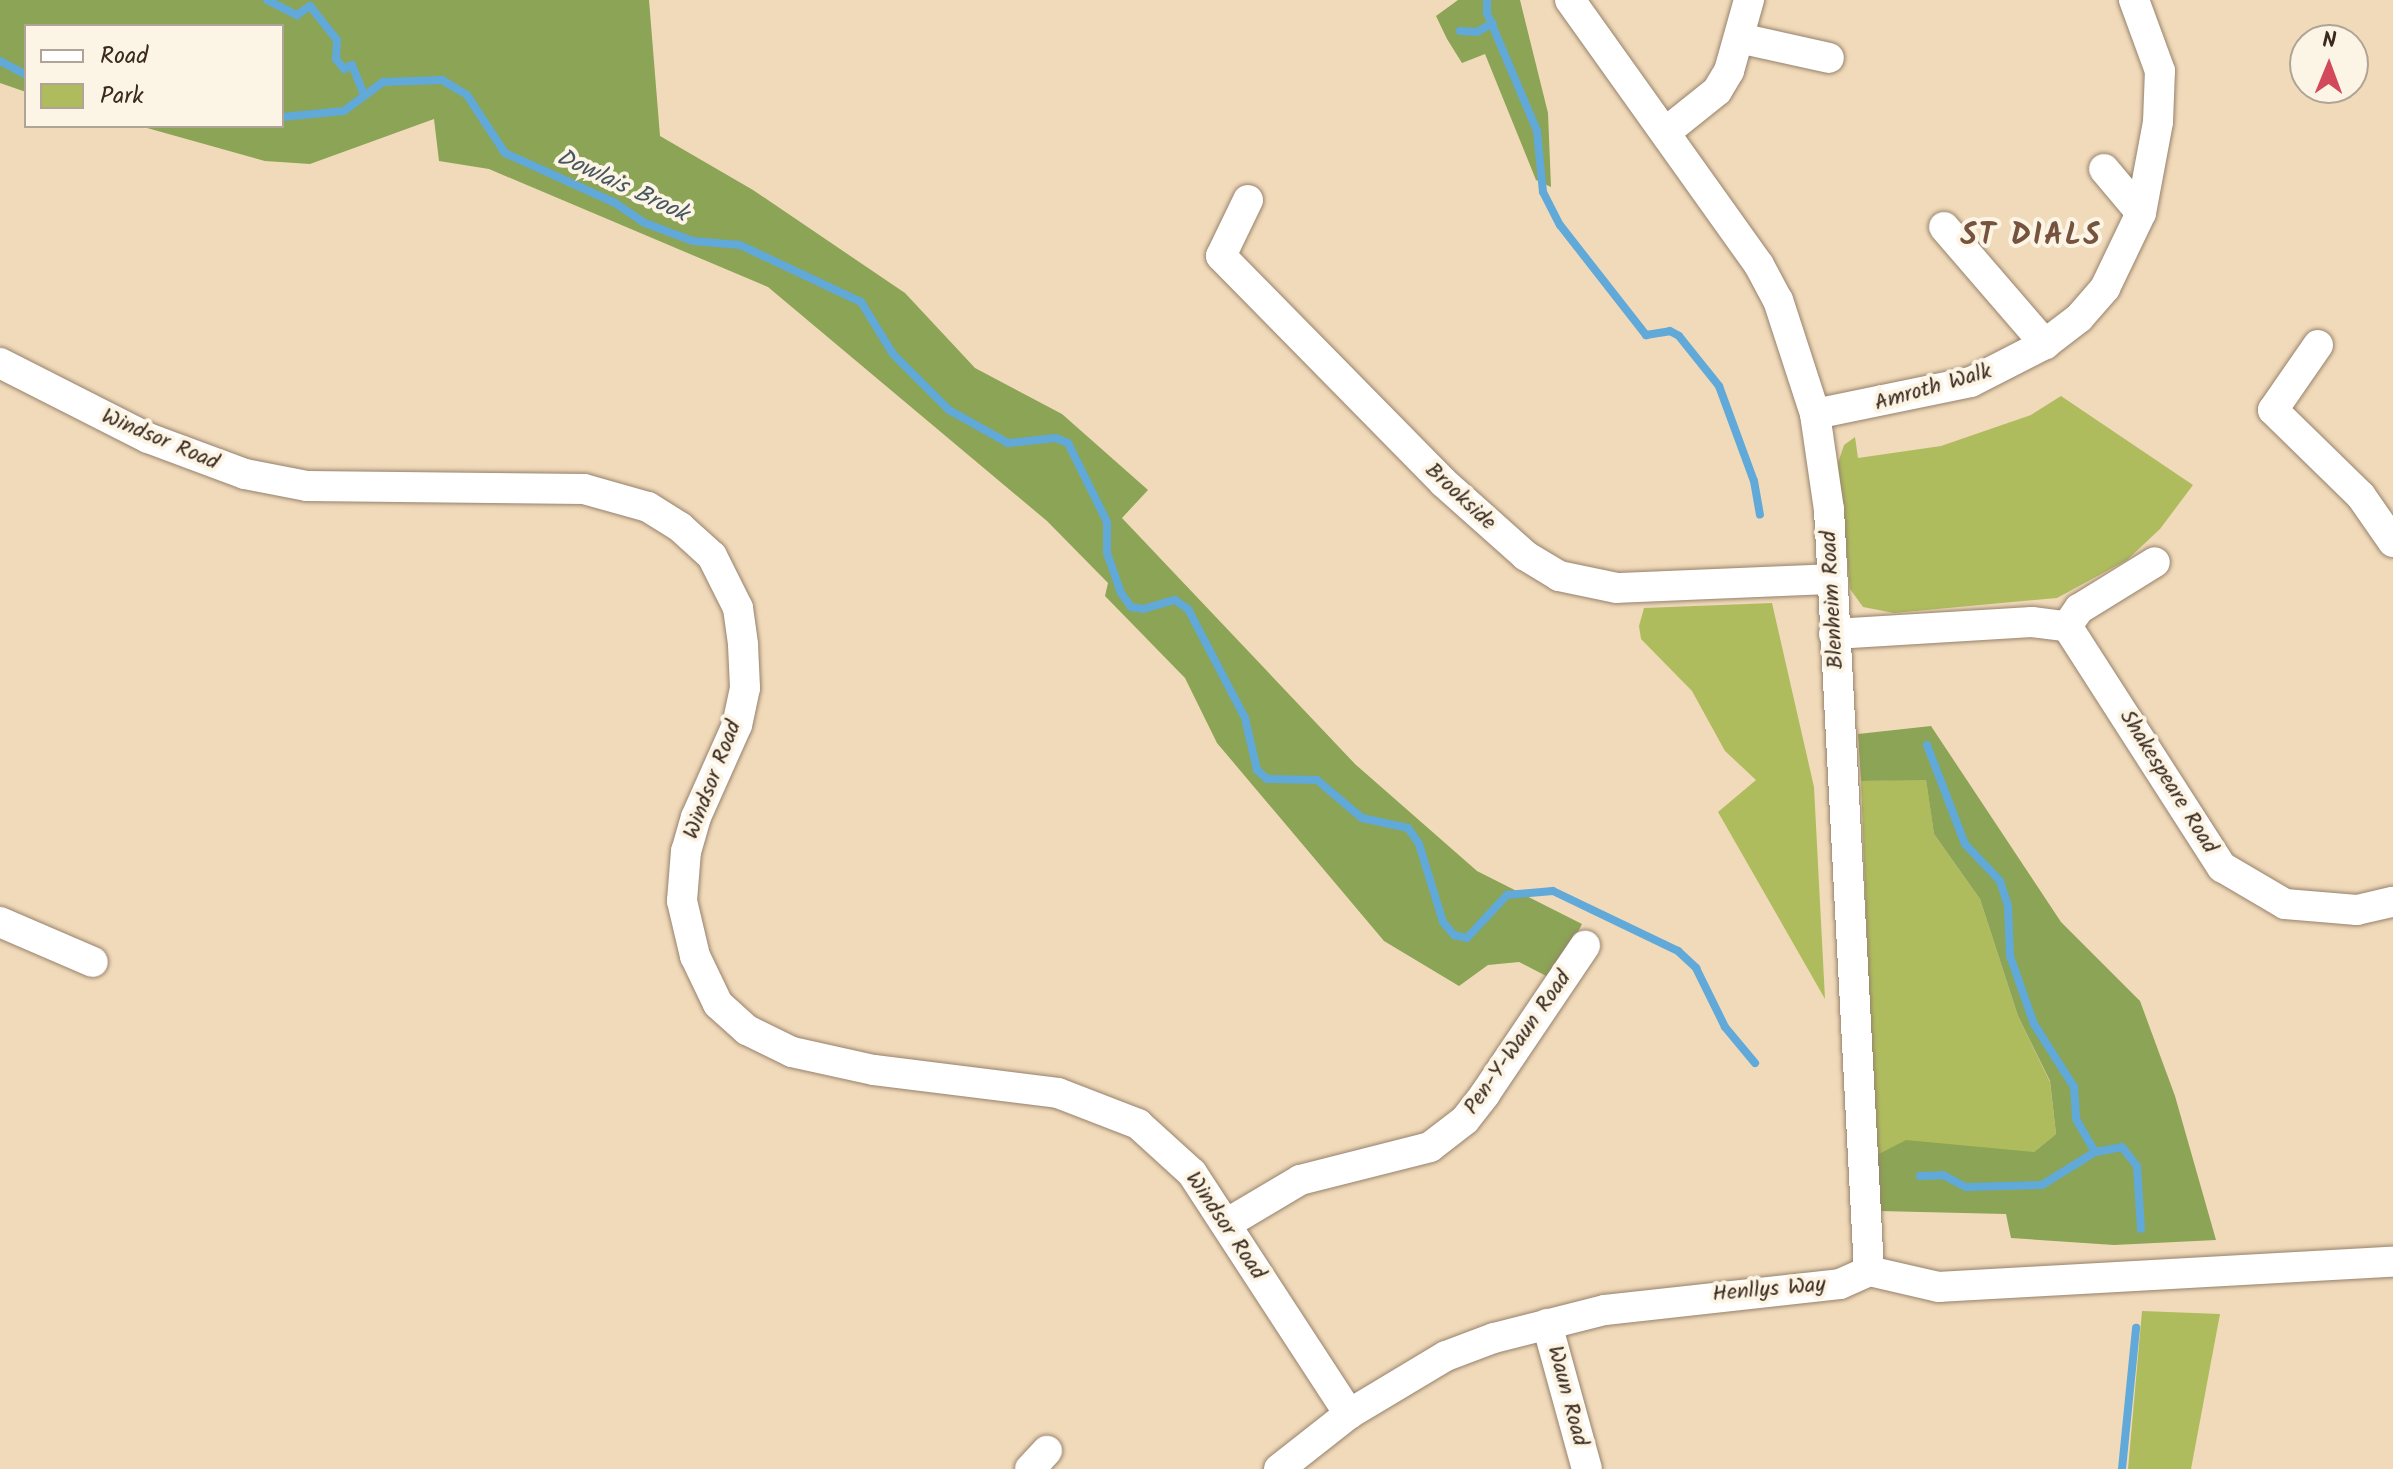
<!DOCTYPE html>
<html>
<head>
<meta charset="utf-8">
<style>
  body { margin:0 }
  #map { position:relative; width:2393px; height:1469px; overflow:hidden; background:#f1daba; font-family:Kalam,sans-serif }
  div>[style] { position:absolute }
  .green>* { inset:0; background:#afbc5e }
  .forest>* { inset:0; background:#8ba455 }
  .stream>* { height:8px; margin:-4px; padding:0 4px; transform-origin:4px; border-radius:4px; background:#61a9d8 }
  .roads { filter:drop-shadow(0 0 2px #96826c) drop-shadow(0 0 2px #96826c) }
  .minor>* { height:30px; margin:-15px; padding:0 15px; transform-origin:15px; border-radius:15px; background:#fff }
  span { translate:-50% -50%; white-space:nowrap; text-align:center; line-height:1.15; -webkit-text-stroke:8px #fcf5e5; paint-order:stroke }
  .street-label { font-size:22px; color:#3b2a1e }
  .water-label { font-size:24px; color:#48565f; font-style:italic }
  .district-label { font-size:30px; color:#76533e; font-weight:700; letter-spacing:2px }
  .legend { position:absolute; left:24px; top:24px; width:260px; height:104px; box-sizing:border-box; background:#fcf5e5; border:2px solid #afa495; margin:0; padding:10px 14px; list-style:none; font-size:24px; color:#3b2a1e }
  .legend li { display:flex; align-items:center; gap:16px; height:40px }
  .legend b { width:40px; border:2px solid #afa495 }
  .north { position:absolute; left:2289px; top:24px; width:80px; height:80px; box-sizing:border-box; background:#fcf5e5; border:2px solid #afa495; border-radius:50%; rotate:1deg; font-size:22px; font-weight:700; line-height:32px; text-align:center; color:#3b2a1e }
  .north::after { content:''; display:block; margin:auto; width:28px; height:36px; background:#d1495b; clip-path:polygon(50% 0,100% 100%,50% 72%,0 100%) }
</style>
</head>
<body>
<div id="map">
  <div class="green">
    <div style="clip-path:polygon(2061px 396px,2193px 485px,2160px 529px,2127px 560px,2057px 598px,1894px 613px,1863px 607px,1850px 589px,1838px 463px,1844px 445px,1855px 437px,1858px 458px,1941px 446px,2031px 415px)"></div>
    <div style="clip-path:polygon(1772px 603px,1814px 787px,1825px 999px,1718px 812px,1756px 780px,1725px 751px,1692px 691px,1641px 639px,1639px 626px,1644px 608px)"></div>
    <div style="clip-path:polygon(1926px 779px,1934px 834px,1980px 899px,2018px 1016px,2050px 1082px,2056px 1134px,2034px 1152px,1875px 1156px,1861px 781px)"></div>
    <div style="clip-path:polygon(2142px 1311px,2220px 1314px,2191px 1469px,2128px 1469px)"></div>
  </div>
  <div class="forest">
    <div style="clip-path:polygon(0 0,649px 0,660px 136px,753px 190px,905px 293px,975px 368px,1062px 414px,1148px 490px,1122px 518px,1355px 764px,1477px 871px,1582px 924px,1554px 980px,1519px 962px,1488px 965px,1459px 986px,1384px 941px,1217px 743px,1185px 678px,1105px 596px,1108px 583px,1047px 521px,768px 287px,489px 169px,439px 161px,434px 119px,310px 164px,265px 161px,140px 126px,282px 126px,282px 26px,26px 26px,26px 92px,0 83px)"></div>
    <div style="clip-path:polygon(1458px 0,1520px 0,1548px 113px,1551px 187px,1536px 180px,1485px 54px,1462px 63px,1447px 39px,1436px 16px)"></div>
    <div style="clip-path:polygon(1931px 726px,2061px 922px,2140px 1001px,2175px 1096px,2216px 1240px,2114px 1245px,2011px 1238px,2006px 1214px,1879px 1211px,1875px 1156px,1906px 1140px,2034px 1152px,2056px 1134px,2050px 1081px,2018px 1016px,1980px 899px,1934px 834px,1926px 780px,1861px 781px,1858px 734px)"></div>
  </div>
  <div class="stream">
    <div style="left:267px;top:0;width:34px;rotate:27deg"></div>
    <div style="left:297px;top:15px;width:16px;rotate:-35deg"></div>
    <div style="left:310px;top:6px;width:43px;rotate:51.5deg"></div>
    <div style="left:337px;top:40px;width:19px;rotate:93deg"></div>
    <div style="left:336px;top:59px;width:13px;rotate:51deg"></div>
    <div style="left:344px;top:69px;width:9px;rotate:-27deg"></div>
    <div style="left:352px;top:65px;width:32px;rotate:68deg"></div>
    <div style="left:1487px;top:0;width:13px;rotate:90deg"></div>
    <div style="left:1487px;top:13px;width:128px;rotate:67deg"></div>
    <div style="left:1537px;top:131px;width:61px;rotate:84.4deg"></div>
    <div style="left:1543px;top:192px;width:37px;rotate:63deg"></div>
    <div style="left:1560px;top:225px;width:140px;rotate:52deg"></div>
    <div style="left:1646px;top:335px;width:24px;rotate:-9deg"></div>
    <div style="left:1670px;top:331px;width:10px;rotate:29deg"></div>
    <div style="left:1679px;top:336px;width:64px;rotate:51.3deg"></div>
    <div style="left:1719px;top:386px;width:101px;rotate:69.8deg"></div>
    <div style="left:1754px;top:481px;width:34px;rotate:80deg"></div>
    <div style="left:1460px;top:31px;width:17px;rotate:3deg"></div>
    <div style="left:1477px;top:32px;width:18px;rotate:-29deg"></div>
    <div style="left:0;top:61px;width:30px;rotate:28deg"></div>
    <div style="left:282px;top:117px;width:62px;rotate:-5.5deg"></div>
    <div style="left:344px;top:111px;width:49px;rotate:-36.6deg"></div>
    <div style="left:383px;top:82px;width:59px;rotate:-1.9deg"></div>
    <div style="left:442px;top:80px;width:29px;rotate:31deg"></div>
    <div style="left:467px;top:95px;width:69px;rotate:56.8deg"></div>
    <div style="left:505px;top:153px;width:121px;rotate:24.4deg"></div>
    <div style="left:615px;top:203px;width:36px;rotate:34deg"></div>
    <div style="left:645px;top:223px;width:51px;rotate:20.6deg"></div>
    <div style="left:693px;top:241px;width:47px;rotate:4.9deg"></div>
    <div style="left:740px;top:245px;width:134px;rotate:25.2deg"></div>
    <div style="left:861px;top:302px;width:61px;rotate:58.4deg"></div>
    <div style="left:893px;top:354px;width:79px;rotate:45deg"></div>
    <div style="left:949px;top:410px;width:68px;rotate:29.2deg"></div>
    <div style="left:1008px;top:443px;width:48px;rotate:-5.9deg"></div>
    <div style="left:1056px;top:438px;width:13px;rotate:23deg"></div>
    <div style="left:1068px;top:443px;width:88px;rotate:63.7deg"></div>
    <div style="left:1107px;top:522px;width:31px;rotate:90deg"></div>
    <div style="left:1107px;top:553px;width:42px;rotate:70.7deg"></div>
    <div style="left:1121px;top:593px;width:17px;rotate:54deg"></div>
    <div style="left:1131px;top:607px;width:12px;rotate:9deg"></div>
    <div style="left:1143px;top:609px;width:33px;rotate:-16deg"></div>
    <div style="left:1175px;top:600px;width:16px;rotate:35deg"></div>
    <div style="left:1188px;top:609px;width:123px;rotate:62.4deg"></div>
    <div style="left:1245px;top:718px;width:53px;rotate:77deg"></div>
    <div style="left:1257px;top:770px;width:13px;rotate:42deg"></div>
    <div style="left:1267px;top:779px;width:50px;rotate:1.1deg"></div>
    <div style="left:1317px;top:780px;width:59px;rotate:40.2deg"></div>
    <div style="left:1362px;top:818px;width:47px;rotate:12.3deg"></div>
    <div style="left:1408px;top:828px;width:19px;rotate:55deg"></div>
    <div style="left:1419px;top:844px;width:82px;rotate:72.9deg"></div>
    <div style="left:1443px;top:922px;width:17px;rotate:50deg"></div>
    <div style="left:1454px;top:935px;width:13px;rotate:13deg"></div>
    <div style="left:1467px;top:938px;width:59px;rotate:-47.1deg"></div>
    <div style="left:1507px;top:895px;width:46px;rotate:-5deg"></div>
    <div style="left:1553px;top:891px;width:139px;rotate:25.6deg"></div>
    <div style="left:1678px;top:951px;width:25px;rotate:43deg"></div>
    <div style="left:1696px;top:968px;width:66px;rotate:63.8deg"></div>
    <div style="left:1725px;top:1027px;width:47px;rotate:50.2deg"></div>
    <div style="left:1927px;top:745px;width:106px;rotate:69deg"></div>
    <div style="left:1965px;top:844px;width:51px;rotate:46.6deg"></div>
    <div style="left:2000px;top:881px;width:26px;rotate:72deg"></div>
    <div style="left:2008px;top:906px;width:50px;rotate:87.7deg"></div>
    <div style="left:2010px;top:956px;width:72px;rotate:70.6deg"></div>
    <div style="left:2034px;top:1024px;width:75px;rotate:57.6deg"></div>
    <div style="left:2074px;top:1087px;width:32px;rotate:86deg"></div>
    <div style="left:2076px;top:1119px;width:38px;rotate:60deg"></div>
    <div style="left:1920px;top:1176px;width:23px;rotate:-2deg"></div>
    <div style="left:1943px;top:1175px;width:26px;rotate:28deg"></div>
    <div style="left:1966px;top:1187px;width:76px;rotate:-1.5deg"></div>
    <div style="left:2042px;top:1185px;width:62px;rotate:-31.9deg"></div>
    <div style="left:2095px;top:1152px;width:27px;rotate:-10deg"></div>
    <div style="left:2122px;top:1147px;width:24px;rotate:52deg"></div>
    <div style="left:2137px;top:1166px;width:63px;rotate:86.4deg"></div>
    <div style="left:2122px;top:1469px;width:142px;rotate:-84.3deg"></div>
  </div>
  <div class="roads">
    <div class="minor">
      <div style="left:1570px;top:0;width:325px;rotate:54.5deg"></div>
      <div style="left:1759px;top:265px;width:40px;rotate:62deg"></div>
      <div style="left:1778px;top:300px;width:120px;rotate:72deg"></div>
      <div style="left:1815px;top:414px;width:97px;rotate:81.7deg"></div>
      <div style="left:1829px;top:510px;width:762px;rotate:86.99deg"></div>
      <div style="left:1739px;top:38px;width:92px;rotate:12.5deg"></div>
      <div style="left:1667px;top:131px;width:64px;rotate:-38.7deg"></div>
      <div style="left:1717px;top:91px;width:23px;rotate:-59deg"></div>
      <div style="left:1729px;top:71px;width:74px;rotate:-74.3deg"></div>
      <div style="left:2104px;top:169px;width:57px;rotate:49.9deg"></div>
      <div style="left:1248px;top:200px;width:62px;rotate:115.7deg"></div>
      <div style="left:1221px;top:256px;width:317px;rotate:45.5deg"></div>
      <div style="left:1443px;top:482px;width:111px;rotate:41.7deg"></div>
      <div style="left:1526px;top:556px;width:39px;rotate:31deg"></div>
      <div style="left:1559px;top:576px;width:59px;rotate:11.7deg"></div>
      <div style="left:1617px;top:588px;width:215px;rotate:-2.4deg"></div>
      <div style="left:1944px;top:227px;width:155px;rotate:49.2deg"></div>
      <div style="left:2318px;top:345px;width:79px;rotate:124.7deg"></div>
      <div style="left:2273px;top:410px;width:123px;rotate:44.3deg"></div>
      <div style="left:2361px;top:496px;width:56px;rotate:55.2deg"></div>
      <div style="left:0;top:363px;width:166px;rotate:26.9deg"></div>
      <div style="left:148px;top:438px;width:103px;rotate:20.4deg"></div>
      <div style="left:245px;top:474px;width:63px;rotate:11deg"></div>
      <div style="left:307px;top:486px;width:277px;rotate:0.6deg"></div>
      <div style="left:584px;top:489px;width:66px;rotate:15.7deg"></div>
      <div style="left:648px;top:507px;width:38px;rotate:32deg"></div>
      <div style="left:680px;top:527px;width:43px;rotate:42.2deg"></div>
      <div style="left:712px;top:556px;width:58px;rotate:63.4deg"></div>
      <div style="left:738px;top:608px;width:37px;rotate:82deg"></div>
      <div style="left:743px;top:645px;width:43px;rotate:87.3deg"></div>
      <div style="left:745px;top:688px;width:38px;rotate:102deg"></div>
      <div style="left:737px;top:725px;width:101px;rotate:114deg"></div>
      <div style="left:696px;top:817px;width:35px;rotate:106deg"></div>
      <div style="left:686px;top:851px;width:50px;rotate:94.6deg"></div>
      <div style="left:682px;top:901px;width:57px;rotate:76.7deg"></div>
      <div style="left:695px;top:956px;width:53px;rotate:64.4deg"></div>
      <div style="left:718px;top:1004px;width:39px;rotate:42deg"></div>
      <div style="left:747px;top:1030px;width:50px;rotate:26.1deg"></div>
      <div style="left:792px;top:1052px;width:84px;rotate:12.4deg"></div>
      <div style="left:874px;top:1070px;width:185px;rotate:7.1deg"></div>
      <div style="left:1058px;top:1093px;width:86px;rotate:21.2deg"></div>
      <div style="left:1138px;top:1124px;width:73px;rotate:42.2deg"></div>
      <div style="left:1192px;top:1173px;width:288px;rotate:56.9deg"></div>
      <div style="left:1815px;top:414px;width:159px;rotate:-11.6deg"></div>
      <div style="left:1971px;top:382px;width:83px;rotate:-27.2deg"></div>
      <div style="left:2045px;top:344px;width:43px;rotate:-37.4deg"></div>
      <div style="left:2079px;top:318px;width:40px;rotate:-49deg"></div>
      <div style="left:2105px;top:288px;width:83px;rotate:-64.4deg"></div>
      <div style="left:2141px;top:213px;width:93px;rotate:-79.4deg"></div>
      <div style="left:2158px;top:122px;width:51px;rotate:-87.8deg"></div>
      <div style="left:2160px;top:71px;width:76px;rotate:-110.1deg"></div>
      <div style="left:2067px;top:626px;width:21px;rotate:-55deg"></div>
      <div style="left:2079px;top:609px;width:89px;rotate:-31.7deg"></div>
      <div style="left:1834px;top:634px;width:198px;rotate:-3.5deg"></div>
      <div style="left:2032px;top:622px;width:35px;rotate:7deg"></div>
      <div style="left:2067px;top:626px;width:287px;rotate:57.3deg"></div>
      <div style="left:2222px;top:867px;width:73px;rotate:30.4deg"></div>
      <div style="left:2285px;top:904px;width:72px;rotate:4.8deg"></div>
      <div style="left:2357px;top:910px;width:37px;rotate:-13deg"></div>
      <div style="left:0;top:922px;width:101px;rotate:23.3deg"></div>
      <div style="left:1226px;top:1224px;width:86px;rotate:-30.7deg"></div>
      <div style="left:1300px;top:1180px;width:134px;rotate:-14.2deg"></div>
      <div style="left:1430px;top:1147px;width:44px;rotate:-37.6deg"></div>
      <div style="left:1465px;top:1120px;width:33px;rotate:-52deg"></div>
      <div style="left:1485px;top:1094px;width:179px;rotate:-56deg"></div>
      <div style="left:1547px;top:1324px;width:150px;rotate:74.6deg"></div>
      <div style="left:1030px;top:1469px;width:25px;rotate:-47deg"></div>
      <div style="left:1279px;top:1469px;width:89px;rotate:-38.2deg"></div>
      <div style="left:1349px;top:1414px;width:113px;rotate:-30.9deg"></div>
      <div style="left:1446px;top:1356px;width:51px;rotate:-20.6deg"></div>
      <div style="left:1494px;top:1338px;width:114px;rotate:-14.2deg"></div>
      <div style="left:1605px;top:1310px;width:236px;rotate:-6.3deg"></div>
      <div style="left:1840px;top:1284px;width:32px;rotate:-24deg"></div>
      <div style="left:1869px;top:1271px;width:72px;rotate:12.9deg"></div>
      <div style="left:1939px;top:1287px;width:455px;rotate:-3.2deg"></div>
    </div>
  </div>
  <div class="street-label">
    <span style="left:1933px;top:388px;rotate:-16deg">Amroth Walk</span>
    <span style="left:160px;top:440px;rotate:23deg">Windsor Road</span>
    <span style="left:1460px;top:497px;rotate:43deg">Brookside</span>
    <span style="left:1833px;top:600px;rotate:-93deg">Blenheim Road</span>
    <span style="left:713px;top:780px;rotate:-69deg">Windsor Road</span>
    <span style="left:2168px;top:782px;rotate:58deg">Shakespeare Road</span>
    <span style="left:1518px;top:1043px;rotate:-55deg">Pen-Y-Waun Road</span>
    <span style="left:1225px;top:1226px;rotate:56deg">Windsor Road</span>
    <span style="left:1769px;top:1290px;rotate:-5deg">Henllys Way</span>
    <span style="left:1567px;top:1396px;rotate:75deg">Waun Road</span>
  </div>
  <div class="water-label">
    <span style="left:622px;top:186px;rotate:25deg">Dowlais Brook</span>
  </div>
  <div class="district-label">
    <span style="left:2031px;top:236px">ST DIALS</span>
  </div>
  <ul class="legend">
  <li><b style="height:10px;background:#fff"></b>Road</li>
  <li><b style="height:22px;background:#afbc5e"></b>Park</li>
  </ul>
  <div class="north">N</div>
</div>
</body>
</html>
